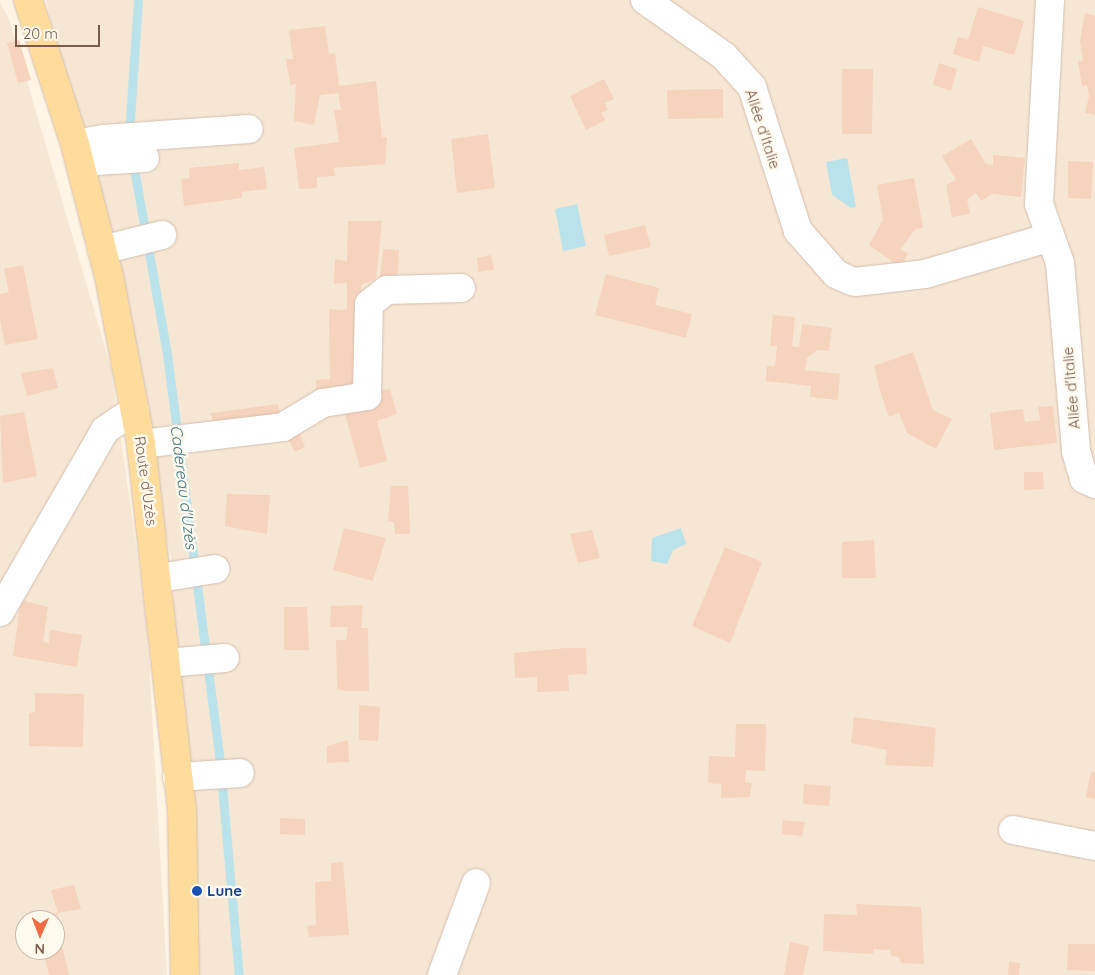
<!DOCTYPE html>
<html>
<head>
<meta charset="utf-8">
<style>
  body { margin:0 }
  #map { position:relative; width:1095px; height:975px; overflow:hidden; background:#fef5e6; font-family:Quicksand,sans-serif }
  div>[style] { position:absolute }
  .residential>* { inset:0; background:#f6e7d4 }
  .water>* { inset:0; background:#b9e2ea }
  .stream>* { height:9px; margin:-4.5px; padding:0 4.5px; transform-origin:4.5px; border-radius:4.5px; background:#b9e2ea }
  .building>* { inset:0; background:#f6d3bc }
  .roads { filter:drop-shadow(0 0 1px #d4beae) drop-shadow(0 0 1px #d4beae) }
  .minor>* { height:28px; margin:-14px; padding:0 14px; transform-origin:14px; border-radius:14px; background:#fff }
  .major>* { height:28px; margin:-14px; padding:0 14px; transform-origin:14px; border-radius:14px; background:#ffdb9c }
  .dots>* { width:14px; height:14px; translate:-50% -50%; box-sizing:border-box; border:2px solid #fff9ee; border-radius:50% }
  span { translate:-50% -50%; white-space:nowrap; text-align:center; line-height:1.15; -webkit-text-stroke:5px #fff9ee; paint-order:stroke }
  .street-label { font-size:15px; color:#7a5a48 }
  .transit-label { font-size:15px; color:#164399; font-weight:700 }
  .left { translate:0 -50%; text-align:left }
  .water-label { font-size:16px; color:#3d7b88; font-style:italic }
  .north { position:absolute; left:15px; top:910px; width:50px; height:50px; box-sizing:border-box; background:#fff9ee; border:1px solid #cab9ac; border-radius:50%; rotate:181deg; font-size:14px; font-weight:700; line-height:20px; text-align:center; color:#7a5a48 }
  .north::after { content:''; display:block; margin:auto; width:18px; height:22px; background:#f16a42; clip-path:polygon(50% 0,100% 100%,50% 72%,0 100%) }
  .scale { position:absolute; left:15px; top:25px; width:85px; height:22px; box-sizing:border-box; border:2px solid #7a5a48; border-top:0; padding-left:6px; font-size:15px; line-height:18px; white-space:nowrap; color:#7a5a48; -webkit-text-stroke:4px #fff9ee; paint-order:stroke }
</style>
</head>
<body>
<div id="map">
  <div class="residential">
    <div style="clip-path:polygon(46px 0,1095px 0,1095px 975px,197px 975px,171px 556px)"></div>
    <div style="clip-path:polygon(evenodd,0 2px,9px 19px,111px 368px,147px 624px,167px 975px,0 975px,0 2px,25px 920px,55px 920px,55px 950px,25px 950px,25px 920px)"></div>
  </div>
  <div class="water">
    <div style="clip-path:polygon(847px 158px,856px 207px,851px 208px,832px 195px,826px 162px)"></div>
    <div style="clip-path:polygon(577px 204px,586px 246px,563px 251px,555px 209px)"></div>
    <div style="clip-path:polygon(681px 528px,686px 544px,673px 550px,667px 564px,651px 561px,652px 538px)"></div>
  </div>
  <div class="stream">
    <div style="left:129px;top:135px;width:135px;rotate:-86.2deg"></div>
    <div style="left:133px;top:163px;width:194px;rotate:79.9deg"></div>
    <div style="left:167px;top:354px;width:402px;rotate:82.6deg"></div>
    <div style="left:219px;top:753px;width:223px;rotate:84.9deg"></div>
  </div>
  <div class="building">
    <div style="clip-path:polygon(978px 7px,1024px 21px,1014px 55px,983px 46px,979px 62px,953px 54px,958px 37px,968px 40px)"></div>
    <div style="clip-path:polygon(1085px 13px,1095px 16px,1095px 115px,1085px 113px,1089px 96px,1087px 85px,1082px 86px,1078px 61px,1083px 61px,1080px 41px)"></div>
    <div style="clip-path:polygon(325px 26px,329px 54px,335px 53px,339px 86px,376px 81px,382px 137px,387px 137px,385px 164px,334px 168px,335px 176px,317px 177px,317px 188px,299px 189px,294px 148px,339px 142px,334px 110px,341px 110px,338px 93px,320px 95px,314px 125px,294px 121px,296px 84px,290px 85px,286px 59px,293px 59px,289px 30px)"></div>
    <div style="clip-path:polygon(19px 40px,31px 80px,18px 83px,7px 43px)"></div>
    <div style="clip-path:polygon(939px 63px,957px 69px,951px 91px,933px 85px)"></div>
    <div style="clip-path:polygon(842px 69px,873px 69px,872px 134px,842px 134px)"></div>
    <div style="clip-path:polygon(604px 79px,614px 99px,605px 103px,608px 110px,601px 113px,606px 120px,586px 130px,570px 96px)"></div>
    <div style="clip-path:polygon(723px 89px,723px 118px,668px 119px,667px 90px)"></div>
    <div style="clip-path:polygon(488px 134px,495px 188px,457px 193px,451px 139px)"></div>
    <div style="clip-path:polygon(971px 139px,986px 164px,993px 165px,993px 155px,1025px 158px,1021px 197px,992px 194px,981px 201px,976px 193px,967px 199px,970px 214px,952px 217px,946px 185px,956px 180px,942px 156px)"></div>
    <div style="clip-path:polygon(1068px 161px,1093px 162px,1091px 199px,1068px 198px)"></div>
    <div style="clip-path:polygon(239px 163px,239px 170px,264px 167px,267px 189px,242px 192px,242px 198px,184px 206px,181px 179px,190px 178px,189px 168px)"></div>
    <div style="clip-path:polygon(914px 178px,923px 228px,915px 229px,901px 249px,908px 254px,900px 267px,869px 245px,883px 220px,877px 185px)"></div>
    <div style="clip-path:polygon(348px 221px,382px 221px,376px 279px,361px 285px,360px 390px,316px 392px,316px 380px,330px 379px,329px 309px,347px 310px,347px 283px,334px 284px,335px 259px,347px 261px)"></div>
    <div style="clip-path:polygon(645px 225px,651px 247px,609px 256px,604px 235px)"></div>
    <div style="clip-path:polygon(383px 249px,399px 250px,397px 280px,380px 279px)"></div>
    <div style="clip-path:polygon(491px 255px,494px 270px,478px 272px,477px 258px)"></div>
    <div style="clip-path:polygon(23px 265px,38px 339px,5px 345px,0 320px,0 294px,9px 292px,4px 269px)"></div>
    <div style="clip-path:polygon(606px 274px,659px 288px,655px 305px,692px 314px,686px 338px,595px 315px)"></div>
    <div style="clip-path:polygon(773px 315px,795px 317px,792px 346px,799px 347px,802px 324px,832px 328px,829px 351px,817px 350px,807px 358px,805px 370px,840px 374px,838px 400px,810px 397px,811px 386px,766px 381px,767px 366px,775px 366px,777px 346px,770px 346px)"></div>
    <div style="clip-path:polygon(913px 352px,933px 410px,952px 419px,936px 449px,907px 433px,899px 413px,889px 417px,881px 394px,874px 366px)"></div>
    <div style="clip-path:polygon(53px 368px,58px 388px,27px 396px,21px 373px)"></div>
    <div style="clip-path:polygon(390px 389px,397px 414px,377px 421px,387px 461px,360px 468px,343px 407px,370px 392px)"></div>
    <div style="clip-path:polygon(278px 404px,280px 419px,214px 427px,211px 413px)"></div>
    <div style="clip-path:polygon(1053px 406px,1057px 443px,994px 450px,990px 413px,1023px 409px,1025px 422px,1040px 420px,1038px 407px)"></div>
    <div style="clip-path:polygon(24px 412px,37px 476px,3px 483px,0 416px)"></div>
    <div style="clip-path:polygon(297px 426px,305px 447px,295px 452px,285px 433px)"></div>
    <div style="clip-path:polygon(1024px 472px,1043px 472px,1044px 489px,1024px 490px)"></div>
    <div style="clip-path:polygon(391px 486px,408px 486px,410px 534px,395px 534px,394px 522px,388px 521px)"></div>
    <div style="clip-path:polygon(227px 494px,270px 495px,267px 534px,225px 526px)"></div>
    <div style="clip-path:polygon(344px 528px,386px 538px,373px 581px,333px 570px)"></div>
    <div style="clip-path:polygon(592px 530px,600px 558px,578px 563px,570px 534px)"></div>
    <div style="clip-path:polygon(874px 540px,876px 578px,842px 578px,842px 542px)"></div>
    <div style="clip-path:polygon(725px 547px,762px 562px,730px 643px,692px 626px)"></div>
    <div style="clip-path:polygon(21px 600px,48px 607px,43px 642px,49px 643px,50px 630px,82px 635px,77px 667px,13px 656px)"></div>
    <div style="clip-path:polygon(363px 605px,361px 628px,368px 628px,369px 691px,347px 691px,337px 689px,336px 640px,346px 640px,348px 627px,330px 627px,331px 606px)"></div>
    <div style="clip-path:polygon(284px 607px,307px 607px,309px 650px,284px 650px)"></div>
    <div style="clip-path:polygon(566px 648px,586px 648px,587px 674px,568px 675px,569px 691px,537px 692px,537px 677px,515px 678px,514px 653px)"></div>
    <div style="clip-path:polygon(35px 693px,84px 694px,83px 747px,29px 746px,29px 713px,35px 712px)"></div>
    <div style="clip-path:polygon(359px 705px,380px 707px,378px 741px,359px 740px)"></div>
    <div style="clip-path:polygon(854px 717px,936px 728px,933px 767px,885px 765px,887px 750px,851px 743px)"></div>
    <div style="clip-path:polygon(736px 724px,766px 724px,765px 771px,746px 770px,745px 782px,752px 783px,750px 797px,721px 798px,721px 784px,708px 783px,709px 756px,735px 757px)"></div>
    <div style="clip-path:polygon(348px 740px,349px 762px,327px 763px,327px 746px)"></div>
    <div style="clip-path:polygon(1091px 771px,1095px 772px,1095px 799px,1086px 797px)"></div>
    <div style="clip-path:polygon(804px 784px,831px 786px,829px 806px,803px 804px)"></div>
    <div style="clip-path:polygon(280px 818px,305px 819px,305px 835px,280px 834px)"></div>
    <div style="clip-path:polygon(783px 820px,805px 822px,802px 836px,782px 834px)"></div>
    <div style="clip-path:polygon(343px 862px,349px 935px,309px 937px,307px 926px,316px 925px,315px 882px,331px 881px,331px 863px)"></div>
    <div style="clip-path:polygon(74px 885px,81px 909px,58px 913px,51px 890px)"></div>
    <div style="clip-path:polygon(856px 904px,921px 907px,924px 964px,901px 963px,899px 957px,891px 956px,890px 950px,874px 949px,873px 954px,823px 951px,824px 914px,857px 915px)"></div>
    <div style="clip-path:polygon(58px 913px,57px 925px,69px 975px,49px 975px,43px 950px,55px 950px,55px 920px,37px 920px,36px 917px)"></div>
    <div style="clip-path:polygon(790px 942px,809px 946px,803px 975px,784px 975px)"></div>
    <div style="clip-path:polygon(1068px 944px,1095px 944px,1095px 971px,1067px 970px)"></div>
    <div style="clip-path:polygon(1009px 962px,1020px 963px,1019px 975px,1008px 975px)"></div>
  </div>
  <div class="roads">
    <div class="minor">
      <div style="left:645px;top:0;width:97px;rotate:35.3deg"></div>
      <div style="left:724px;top:56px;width:42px;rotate:47.9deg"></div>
      <div style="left:752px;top:87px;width:151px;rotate:72.3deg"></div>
      <div style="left:798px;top:231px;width:57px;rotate:48.5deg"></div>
      <div style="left:836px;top:274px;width:17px;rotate:25deg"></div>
      <div style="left:1050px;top:0;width:204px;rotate:93.1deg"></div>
      <div style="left:1039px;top:204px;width:63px;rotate:70.4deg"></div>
      <div style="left:1060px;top:263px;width:189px;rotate:85.1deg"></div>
      <div style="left:1076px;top:451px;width:29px;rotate:74deg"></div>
      <div style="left:1084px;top:479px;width:12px;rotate:24deg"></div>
      <div style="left:75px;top:144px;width:28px;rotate:-10deg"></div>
      <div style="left:103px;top:139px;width:146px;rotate:-3.9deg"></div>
      <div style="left:80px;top:162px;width:65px;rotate:-3.5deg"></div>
      <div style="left:102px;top:250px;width:62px;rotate:-14deg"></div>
      <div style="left:855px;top:282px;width:70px;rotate:-6.5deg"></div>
      <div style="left:925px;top:274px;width:131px;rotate:-16.4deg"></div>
      <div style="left:141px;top:444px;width:143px;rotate:-6.8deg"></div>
      <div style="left:283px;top:427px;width:47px;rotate:-31deg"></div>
      <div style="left:323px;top:403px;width:45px;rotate:-9deg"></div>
      <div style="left:367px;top:396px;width:92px;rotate:-88.8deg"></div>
      <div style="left:369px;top:304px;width:23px;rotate:-38deg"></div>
      <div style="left:387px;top:290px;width:74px;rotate:-1.5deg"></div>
      <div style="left:159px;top:578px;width:57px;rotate:-9.1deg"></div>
      <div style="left:0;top:612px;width:210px;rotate:-60deg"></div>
      <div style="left:105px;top:430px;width:36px;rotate:-34deg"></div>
      <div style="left:166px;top:663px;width:59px;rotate:-4.8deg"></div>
      <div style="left:177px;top:777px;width:63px;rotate:-3.6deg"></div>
      <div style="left:1013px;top:830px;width:84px;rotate:11deg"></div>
      <div style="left:442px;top:975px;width:98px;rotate:-69.7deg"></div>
    </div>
    <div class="major">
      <div style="left:28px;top:0;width:151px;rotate:71.9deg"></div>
      <div style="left:75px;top:144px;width:136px;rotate:75.6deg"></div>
      <div style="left:109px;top:276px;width:171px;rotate:79.2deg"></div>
      <div style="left:141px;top:444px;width:367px;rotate:83.6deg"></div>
      <div style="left:182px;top:809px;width:166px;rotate:89deg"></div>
    </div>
  </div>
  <div class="dots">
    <div style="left:197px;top:891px;background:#1a4fb4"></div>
  </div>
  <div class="street-label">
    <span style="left:763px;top:129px;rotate:72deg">Allée d'Italie</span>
    <span style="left:1071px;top:388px;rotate:-95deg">Allée d'Italie</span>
    <span style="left:146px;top:481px;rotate:82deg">Route d'Uzès</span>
  </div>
  <div class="transit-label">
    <span class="left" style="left:207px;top:891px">Lune</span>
  </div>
  <div class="water-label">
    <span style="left:184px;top:487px;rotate:83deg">Cadereau d'Uzès</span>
  </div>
  <div class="north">N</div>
  <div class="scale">20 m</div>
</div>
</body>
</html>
